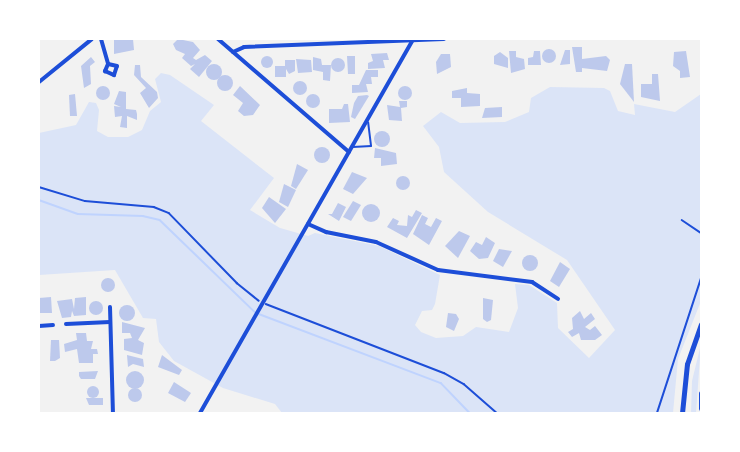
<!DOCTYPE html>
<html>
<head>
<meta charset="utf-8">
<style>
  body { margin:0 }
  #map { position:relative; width:740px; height:452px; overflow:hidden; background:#f2f2f2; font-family:Montserrat,sans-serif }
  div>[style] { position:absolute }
  .green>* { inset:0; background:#dbe4f7 }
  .stream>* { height:1.5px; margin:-0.75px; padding:0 0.75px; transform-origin:0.75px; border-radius:0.75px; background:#bfd3fe }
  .building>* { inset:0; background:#bdc9ec }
  .round { border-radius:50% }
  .path>* { height:1.5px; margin:-0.75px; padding:0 0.75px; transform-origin:0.75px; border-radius:0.75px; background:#1d4ed8 }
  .service>* { height:1.5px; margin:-0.75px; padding:0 0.75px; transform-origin:0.75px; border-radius:0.75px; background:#1d4ed8 }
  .minor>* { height:4px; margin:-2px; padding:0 2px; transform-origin:2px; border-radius:2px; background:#1d4ed8 }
  .secondary>* { height:5px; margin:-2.5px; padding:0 2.5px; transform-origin:2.5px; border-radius:2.5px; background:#1d4ed8 }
  .primary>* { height:5px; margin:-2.5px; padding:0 2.5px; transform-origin:2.5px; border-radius:2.5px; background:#1d4ed8 }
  span { translate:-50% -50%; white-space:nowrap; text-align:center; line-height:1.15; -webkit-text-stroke:4.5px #fff; paint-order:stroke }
  .frame { position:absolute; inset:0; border:40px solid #fff; pointer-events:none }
</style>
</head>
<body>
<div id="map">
  <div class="green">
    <div style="clip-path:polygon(161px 73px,170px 75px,214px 105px,201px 121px,274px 178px,250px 210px,280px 228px,308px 236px,315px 233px,379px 246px,440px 275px,435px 304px,432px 310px,422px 311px,415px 325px,421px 332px,436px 338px,463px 336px,476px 327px,509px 332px,518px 308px,515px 284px,529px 285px,557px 303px,558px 328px,589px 358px,615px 330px,567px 260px,488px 212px,444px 172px,439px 147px,423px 126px,441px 112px,460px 123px,505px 122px,529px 112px,531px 98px,550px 87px,604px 88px,610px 91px,618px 111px,635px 115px,634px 104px,675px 112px,701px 94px,701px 301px,678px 359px,673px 413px,282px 413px,275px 404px,223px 388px,174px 361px,159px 342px,156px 319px,143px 318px,115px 270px,39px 275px,39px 133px,76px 125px,89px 102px,96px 103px,99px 110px,97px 131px,108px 137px,128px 137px,142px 130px,150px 111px,161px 102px,155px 79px)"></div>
    <div style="clip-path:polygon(701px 344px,696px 413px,691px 413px,692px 381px)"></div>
  </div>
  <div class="stream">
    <div style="left:39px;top:200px;width:41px;rotate:19.7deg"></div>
    <div style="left:78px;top:214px;width:65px;rotate:1.8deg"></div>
    <div style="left:143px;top:216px;width:17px;rotate:13deg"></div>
    <div style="left:160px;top:220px;width:132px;rotate:44.1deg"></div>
    <div style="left:259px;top:314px;width:195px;rotate:20.8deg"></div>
    <div style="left:441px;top:383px;width:42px;rotate:46deg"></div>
  </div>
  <div class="building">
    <div style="clip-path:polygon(114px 39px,133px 39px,134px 50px,114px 54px)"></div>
    <div style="clip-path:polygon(178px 39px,193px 42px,200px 50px,193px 58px,196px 60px,205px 55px,212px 61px,199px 77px,190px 69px,195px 64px,191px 66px,182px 58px,185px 54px,176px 50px,173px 44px)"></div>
    <div style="clip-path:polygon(572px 47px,582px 47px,582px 59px,606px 56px,610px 60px,607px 71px,582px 68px,582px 72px,576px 72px)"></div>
    <div class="round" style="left:542px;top:49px;width:14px;height:14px"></div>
    <div style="clip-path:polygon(565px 50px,570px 50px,570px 64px,560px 65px)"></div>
    <div style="clip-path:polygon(509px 51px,516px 51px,516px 57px,524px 59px,525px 69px,511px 73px)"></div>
    <div style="clip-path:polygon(534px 51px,540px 51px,541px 65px,528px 65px,528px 58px,533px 57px)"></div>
    <div style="clip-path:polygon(686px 51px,690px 77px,680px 78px,680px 71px,673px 66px,674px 52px)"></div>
    <div style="clip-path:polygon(500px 52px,508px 58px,508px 68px,494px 64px,494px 56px)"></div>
    <div style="clip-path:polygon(387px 53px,389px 60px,383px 60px,385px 68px,368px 69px,368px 63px,373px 61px,371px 54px)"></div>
    <div style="clip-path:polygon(441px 54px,450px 54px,451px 67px,437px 74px,436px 62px)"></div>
    <div class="round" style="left:261px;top:56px;width:12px;height:12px"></div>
    <div style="clip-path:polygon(347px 56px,355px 56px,355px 74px,348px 74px)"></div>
    <div style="clip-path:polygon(91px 57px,95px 62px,90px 66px,91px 84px,84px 88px,81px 66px)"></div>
    <div style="clip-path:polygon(313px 57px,321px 59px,322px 65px,331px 65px,330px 81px,323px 80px,323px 72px,313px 70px)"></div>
    <div class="round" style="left:331px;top:58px;width:14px;height:14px"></div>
    <div style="clip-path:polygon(296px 59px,311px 60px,312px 72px,298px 73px)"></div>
    <div style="clip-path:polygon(285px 60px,295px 60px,295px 71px,289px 74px,286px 69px,286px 77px,275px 77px,275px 66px,285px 66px)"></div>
    <div style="clip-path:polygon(625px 64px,632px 64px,634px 102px,620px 84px)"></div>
    <div class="round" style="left:206px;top:64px;width:16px;height:16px"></div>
    <div style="clip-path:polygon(135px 65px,140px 65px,141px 77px,157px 92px,158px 98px,149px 108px,140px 93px,146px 88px,134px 75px)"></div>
    <div style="clip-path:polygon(366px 70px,378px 70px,378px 77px,371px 77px,372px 84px,366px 84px,368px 92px,352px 93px,352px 85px,359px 85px)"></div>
    <div style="clip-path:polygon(652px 74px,658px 74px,660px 101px,641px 97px,641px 84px,652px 84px)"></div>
    <div class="round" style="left:217px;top:75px;width:16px;height:16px"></div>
    <div class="round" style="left:293px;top:81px;width:14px;height:14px"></div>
    <div class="round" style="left:96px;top:86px;width:14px;height:14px"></div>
    <div style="clip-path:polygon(240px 86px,260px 105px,253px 115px,244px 116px,238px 111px,243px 103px,233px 95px)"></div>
    <div class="round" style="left:398px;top:86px;width:14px;height:14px"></div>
    <div style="clip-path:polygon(467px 88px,467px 93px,480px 94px,480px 106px,461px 107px,461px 98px,452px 98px,452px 91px)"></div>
    <div style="clip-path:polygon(119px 91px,126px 92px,126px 109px,136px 110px,137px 114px,137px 120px,127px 116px,127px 128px,120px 127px,122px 116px,115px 117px,114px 106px,121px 107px,114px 104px)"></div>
    <div style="clip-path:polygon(75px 94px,77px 116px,70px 116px,69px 95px)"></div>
    <div class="round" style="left:306px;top:94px;width:14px;height:14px"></div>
    <div style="clip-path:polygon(367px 95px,369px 96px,355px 119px,351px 117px,354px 103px,358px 96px)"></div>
    <div style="clip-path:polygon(399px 101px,407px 101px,407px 107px,401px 108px,402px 121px,389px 120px,387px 105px,400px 107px)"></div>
    <div style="clip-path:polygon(344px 104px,348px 104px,350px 122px,329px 123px,329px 109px,342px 109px)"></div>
    <div style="clip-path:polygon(502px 107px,502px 117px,482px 118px,485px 108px)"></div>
    <div class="round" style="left:374px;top:131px;width:16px;height:16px"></div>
    <div class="round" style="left:314px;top:147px;width:16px;height:16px"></div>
    <div style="clip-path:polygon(375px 148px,396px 153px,397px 164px,381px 166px,381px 158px,374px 158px)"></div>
    <div style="clip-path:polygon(297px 164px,308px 170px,296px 189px,291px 186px)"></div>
    <div style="clip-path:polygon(352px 172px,367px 178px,353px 194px,343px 189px)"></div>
    <div class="round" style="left:396px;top:176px;width:14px;height:14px"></div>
    <div style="clip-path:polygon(284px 184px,296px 190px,288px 207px,279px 202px)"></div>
    <div style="clip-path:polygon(269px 197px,286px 209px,275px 223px,262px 208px)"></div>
    <div style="clip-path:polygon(353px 201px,361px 205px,351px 221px,343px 217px)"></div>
    <div style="clip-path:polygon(338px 203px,346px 207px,339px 221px,328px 214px,332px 214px)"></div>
    <div class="round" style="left:362px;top:204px;width:18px;height:18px"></div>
    <div style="clip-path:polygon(416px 210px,422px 213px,407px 238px,387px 227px,393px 218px,399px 221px,397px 225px,407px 226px,408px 215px,412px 217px)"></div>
    <div style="clip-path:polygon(422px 215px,428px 218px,425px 224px,431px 227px,436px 218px,442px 221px,429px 245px,413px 234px)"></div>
    <div style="clip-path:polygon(459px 231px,470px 236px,458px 258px,445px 246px)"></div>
    <div style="clip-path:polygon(486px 237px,495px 243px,488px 258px,479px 259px,470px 251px,476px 242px,482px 245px)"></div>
    <div style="clip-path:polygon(499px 249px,512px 251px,503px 267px,493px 261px)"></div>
    <div class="round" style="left:522px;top:255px;width:16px;height:16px"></div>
    <div style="clip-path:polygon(560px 262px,570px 269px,559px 287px,550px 281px)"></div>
    <div class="round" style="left:101px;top:278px;width:14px;height:14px"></div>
    <div style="clip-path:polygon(51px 297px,52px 313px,39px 313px,39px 298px)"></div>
    <div style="clip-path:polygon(86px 297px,86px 315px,74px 316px,72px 311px,71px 317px,62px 318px,57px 301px,72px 299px,74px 309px,75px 298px)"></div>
    <div style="clip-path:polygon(483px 298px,493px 300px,491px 320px,487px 322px,483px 319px)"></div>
    <div class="round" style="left:89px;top:301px;width:14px;height:14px"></div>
    <div class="round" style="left:119px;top:305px;width:16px;height:16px"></div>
    <div style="clip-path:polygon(580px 311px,584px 319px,591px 313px,595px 319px,585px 327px,590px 330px,595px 326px,602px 335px,595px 340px,581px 340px,579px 333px,572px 337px,568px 332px,573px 329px,572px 318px)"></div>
    <div style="clip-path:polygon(448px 313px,456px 314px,459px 319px,454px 331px,446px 327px)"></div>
    <div style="clip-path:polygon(122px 322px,145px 328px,138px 340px,144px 343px,142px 355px,124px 350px,124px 339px,132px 338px,130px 333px,122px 333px)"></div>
    <div style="clip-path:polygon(76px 333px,86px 333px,87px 341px,93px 341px,91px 349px,97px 349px,98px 354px,93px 354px,93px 363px,79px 363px,77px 349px,65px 352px,64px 344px,77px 340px)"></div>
    <div style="clip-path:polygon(51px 340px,59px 340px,60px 358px,55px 361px,50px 361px)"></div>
    <div style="clip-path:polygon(127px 355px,143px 359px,144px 367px,133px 364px,128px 367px)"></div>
    <div style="clip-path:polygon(162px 355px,182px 370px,179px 375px,158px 367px)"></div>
    <div style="clip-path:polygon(98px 371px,95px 379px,81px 379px,79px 376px,79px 372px)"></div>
    <div class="round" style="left:126px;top:371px;width:18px;height:18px"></div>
    <div style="clip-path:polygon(174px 382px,191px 393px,185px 402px,168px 393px)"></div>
    <div class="round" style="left:87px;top:386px;width:12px;height:12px"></div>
    <div class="round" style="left:128px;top:388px;width:14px;height:14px"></div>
    <div style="clip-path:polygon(86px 398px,103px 398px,103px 405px,89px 405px)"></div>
  </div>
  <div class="path">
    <div style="left:39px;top:187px;width:48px;rotate:16.9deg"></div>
    <div style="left:85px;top:201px;width:69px;rotate:5deg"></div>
    <div style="left:154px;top:207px;width:16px;rotate:22deg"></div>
    <div style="left:169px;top:213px;width:98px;rotate:45.8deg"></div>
    <div style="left:237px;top:283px;width:28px;rotate:39deg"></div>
    <div style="left:682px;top:220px;width:23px;rotate:34deg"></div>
    <div style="left:266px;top:304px;width:191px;rotate:21.2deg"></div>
    <div style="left:444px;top:373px;width:23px;rotate:29deg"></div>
    <div style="left:464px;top:384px;width:44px;rotate:41.3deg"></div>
    <div style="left:657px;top:413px;width:142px;rotate:-71.9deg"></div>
  </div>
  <div class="service">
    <div style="left:353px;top:147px;width:18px;rotate:-3deg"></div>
    <div style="left:371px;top:146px;width:23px;rotate:-97deg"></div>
  </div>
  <div class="minor">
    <div style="left:101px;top:39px;width:26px;rotate:74deg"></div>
    <div style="left:108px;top:64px;width:8px;rotate:113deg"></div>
    <div style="left:105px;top:71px;width:10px;rotate:24deg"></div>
    <div style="left:114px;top:75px;width:9px;rotate:-72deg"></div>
    <div style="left:117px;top:66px;width:9px;rotate:-167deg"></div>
    <div style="left:218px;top:39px;width:173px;rotate:40.8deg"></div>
    <div style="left:233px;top:52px;width:12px;rotate:-24deg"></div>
    <div style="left:244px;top:47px;width:200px;rotate:-2.3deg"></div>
    <div style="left:39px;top:82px;width:68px;rotate:-39.1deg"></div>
    <div style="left:308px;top:224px;width:20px;rotate:24deg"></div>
    <div style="left:326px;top:232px;width:51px;rotate:11.3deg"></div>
    <div style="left:376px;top:242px;width:68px;rotate:24.3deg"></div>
    <div style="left:438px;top:270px;width:95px;rotate:7.3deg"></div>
    <div style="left:532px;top:282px;width:31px;rotate:33deg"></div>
    <div style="left:110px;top:307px;width:106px;rotate:88.4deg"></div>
    <div style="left:66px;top:324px;width:44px;rotate:-2.6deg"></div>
    <div style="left:39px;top:326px;width:14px;rotate:-4deg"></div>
    <div style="left:200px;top:413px;width:430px;rotate:-60.3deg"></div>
  </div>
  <div class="secondary">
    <div style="left:682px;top:413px;width:49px;rotate:-84.2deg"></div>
    <div style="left:687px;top:364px;width:42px;rotate:-70.7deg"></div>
  </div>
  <div class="primary">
    <div style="left:701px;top:393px;width:15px;rotate:90deg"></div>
  </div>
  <div class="frame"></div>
</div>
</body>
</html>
